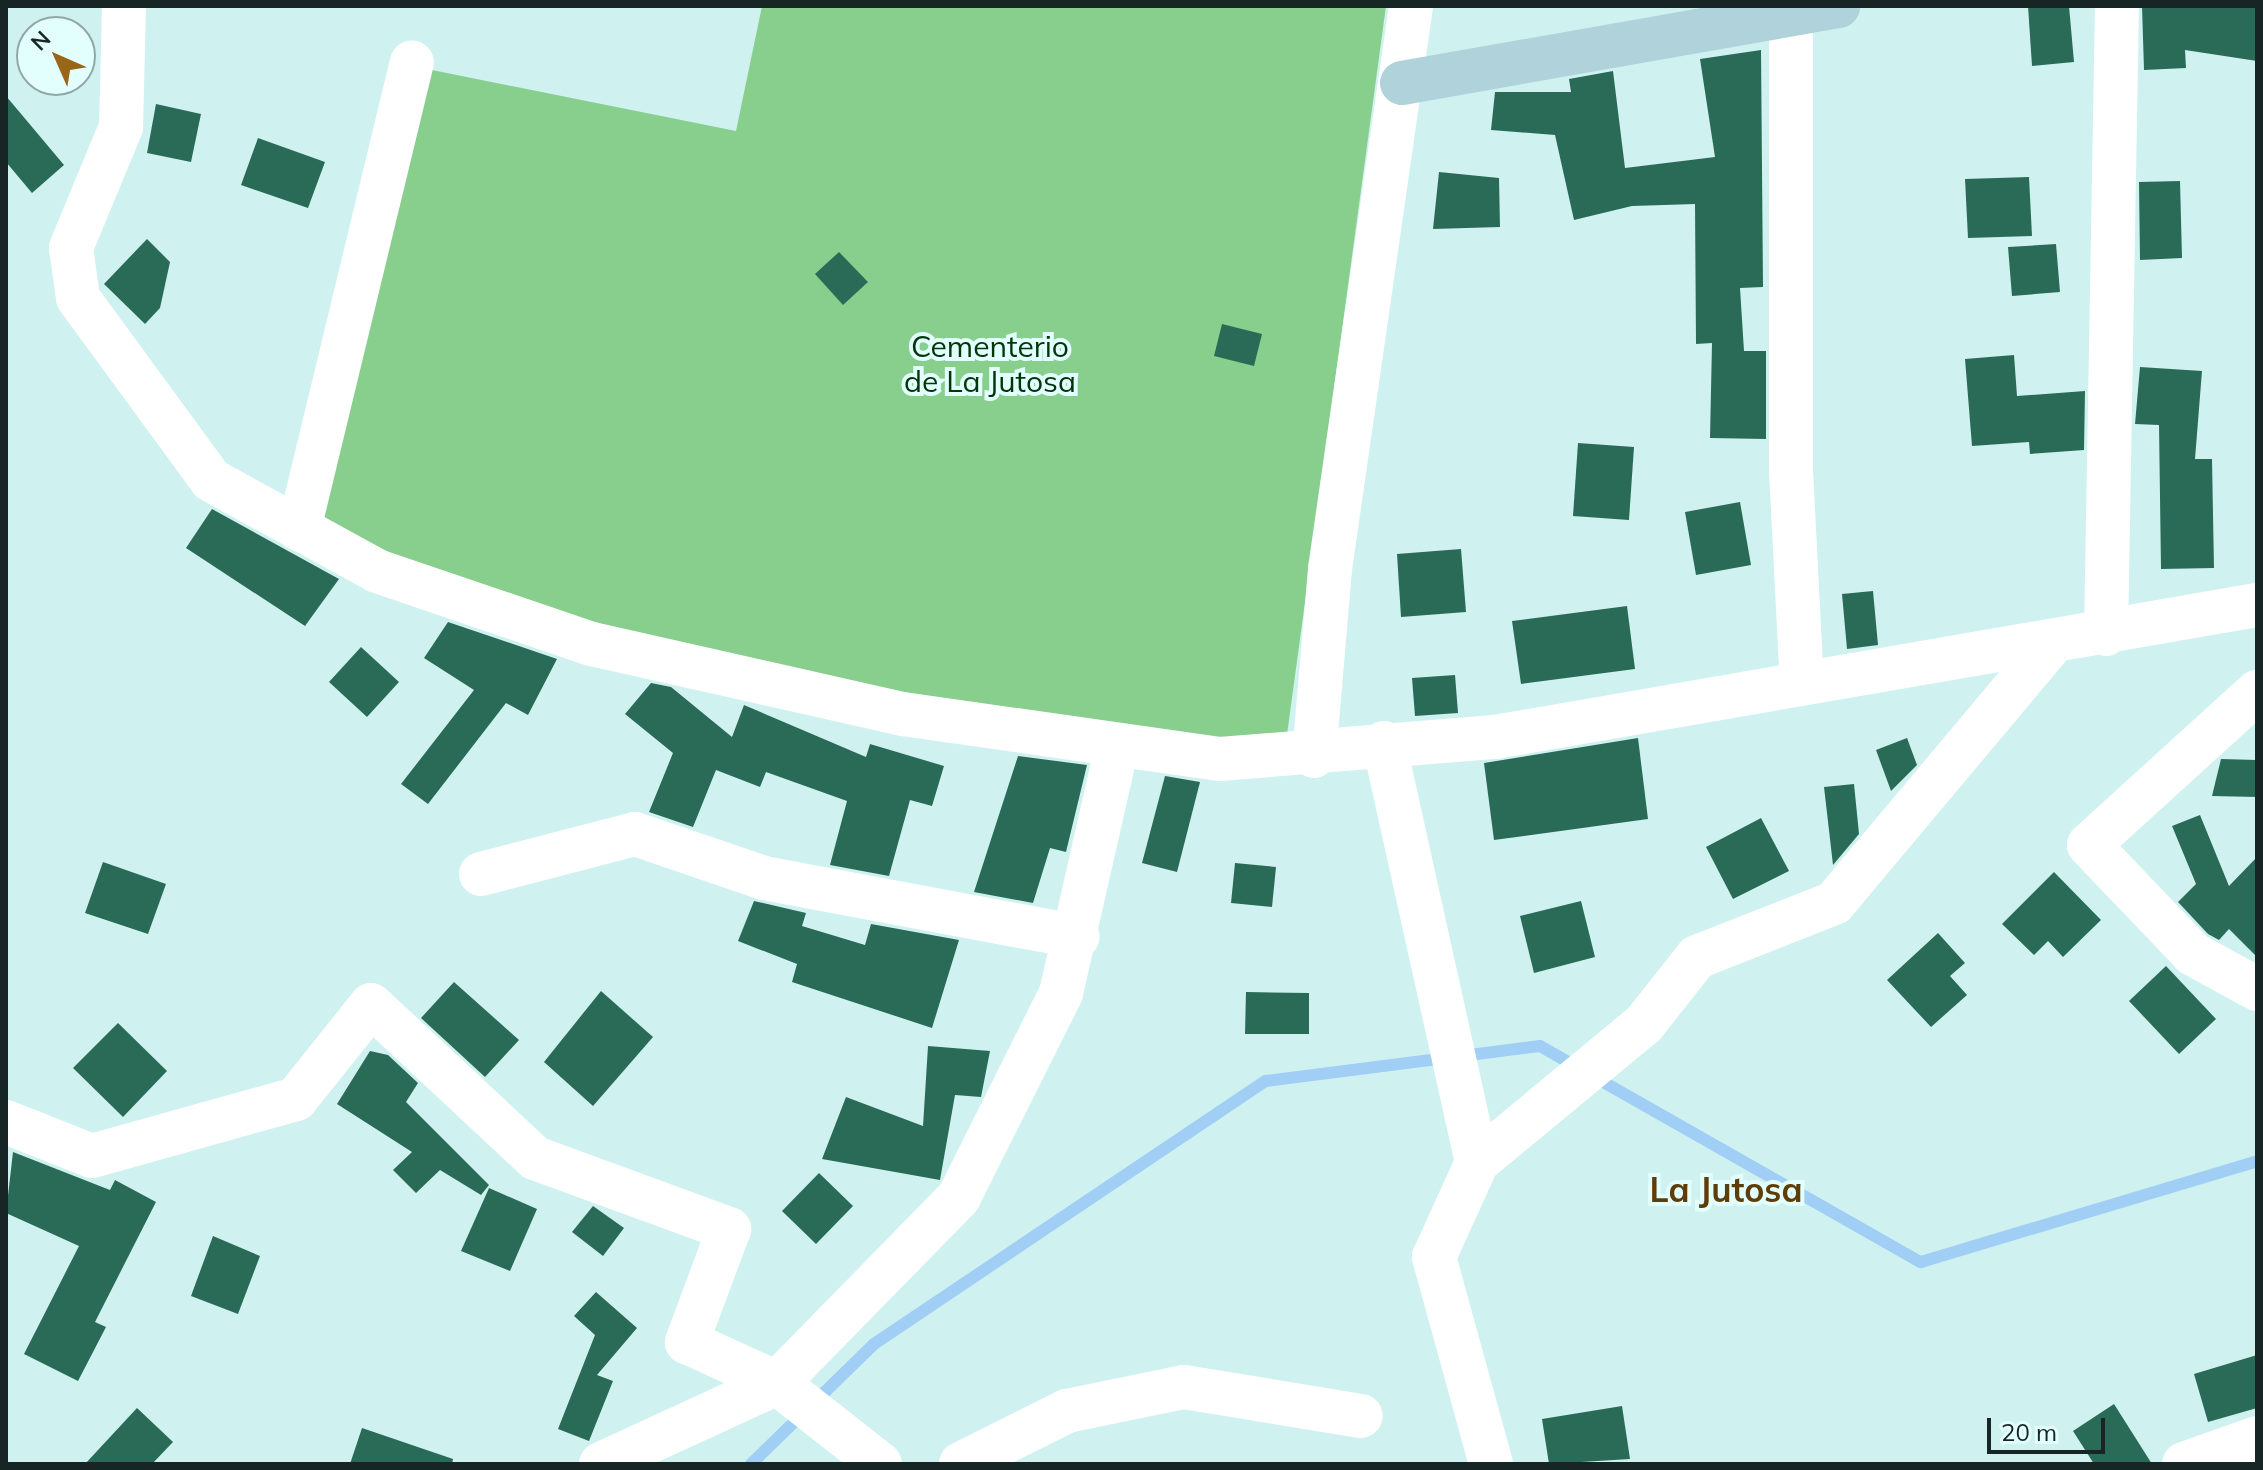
<!DOCTYPE html>
<html>
<head>
<meta charset="utf-8">
<style>
  body { margin:0 }
  #map { position:relative; width:2263px; height:1470px; overflow:hidden; background:#cff2f1; font-family:Mulish,sans-serif }
  div>[style] { position:absolute }
  .green>* { inset:0; background:#88ce8d }
  .stream>* { height:12px; margin:-6px; padding:0 6px; transform-origin:6px; border-radius:6px; background:#a0cef5 }
  .building>* { inset:0; background:#2a6b57 }
  .street>* { height:44px; margin:-22px; padding:0 22px; transform-origin:22px; border-radius:22px; background:#fff }
  .secondary>* { height:44px; margin:-22px; padding:0 22px; transform-origin:22px; border-radius:22px; background:#b0d2db }
  span { translate:-50% -50%; white-space:nowrap; text-align:center; line-height:1.15; -webkit-text-stroke:8px #e2fefd; paint-order:stroke }
  .park-label { font-size:30px; color:#00370a }
  .quarter-label { font-size:34px; color:#5f3d06; font-weight:700 }
  .frame { position:absolute; inset:0; border:8px solid #182525; pointer-events:none }
  .north { position:absolute; left:16px; top:16px; width:80px; height:80px; box-sizing:border-box; background:#e2fefd; border:2px solid #91a7a7; border-radius:50%; rotate:315deg; font-size:22px; font-weight:700; line-height:32px; text-align:center; color:#182525 }
  .north::after { content:''; display:block; margin:auto; width:28px; height:36px; background:#976619; clip-path:polygon(50% 0,100% 100%,50% 72%,0 100%) }
  .scale { position:absolute; left:1987px; top:1418px; width:118px; height:36px; box-sizing:border-box; border:4px solid #182525; border-top:0; padding-left:10px; font-size:24px; line-height:28px; white-space:nowrap; color:#182525; -webkit-text-stroke:6px #e2fefd; paint-order:stroke }
</style>
</head>
<body>
<div id="map">
  <div class="green">
    <div style="clip-path:polygon(762px 6px,1386px 6px,1286px 742px,1217px 743px,898px 700px,591px 629px,382px 556px,317px 520px,432px 70px,736px 131px)"></div>
  </div>
  <div class="stream">
    <div style="left:751px;top:1464px;width:172px;rotate:-44.3deg"></div>
    <div style="left:874px;top:1344px;width:472px;rotate:-33.9deg"></div>
    <div style="left:1266px;top:1081px;width:276px;rotate:-7.3deg"></div>
    <div style="left:1540px;top:1046px;width:438px;rotate:29.6deg"></div>
    <div style="left:1921px;top:1262px;width:351px;rotate:-16.7deg"></div>
  </div>
  <div class="building">
    <div style="clip-path:polygon(2028px 6px,2069px 6px,2074px 62px,2032px 66px)"></div>
    <div style="clip-path:polygon(2142px 6px,2257px 6px,2257px 61px,2185px 50px,2186px 68px,2144px 70px)"></div>
    <div style="clip-path:polygon(1761px 50px,1763px 287px,1740px 288px,1744px 351px,1766px 351px,1766px 439px,1710px 438px,1712px 343px,1696px 344px,1695px 204px,1632px 206px,1574px 220px,1555px 135px,1491px 130px,1495px 92px,1571px 92px,1569px 79px,1613px 71px,1625px 168px,1715px 157px,1700px 59px)"></div>
    <div style="clip-path:polygon(6px 96px,64px 165px,32px 193px,6px 162px)"></div>
    <div style="clip-path:polygon(156px 104px,201px 114px,191px 162px,147px 153px)"></div>
    <div style="clip-path:polygon(258px 138px,325px 162px,308px 208px,241px 185px)"></div>
    <div style="clip-path:polygon(1439px 172px,1499px 178px,1500px 227px,1433px 229px)"></div>
    <div style="clip-path:polygon(2029px 177px,2032px 236px,1968px 238px,1965px 179px)"></div>
    <div style="clip-path:polygon(2180px 181px,2182px 258px,2140px 260px,2139px 182px)"></div>
    <div style="clip-path:polygon(147px 239px,170px 262px,160px 308px,145px 324px,104px 284px)"></div>
    <div style="clip-path:polygon(2056px 244px,2060px 292px,2012px 296px,2008px 247px)"></div>
    <div style="clip-path:polygon(839px 252px,868px 282px,843px 305px,815px 274px)"></div>
    <div style="clip-path:polygon(1222px 324px,1262px 334px,1254px 366px,1214px 356px)"></div>
    <div style="clip-path:polygon(2014px 355px,2017px 396px,2085px 391px,2084px 450px,2030px 454px,2029px 442px,1972px 446px,1965px 359px)"></div>
    <div style="clip-path:polygon(2140px 367px,2202px 371px,2195px 459px,2212px 459px,2214px 568px,2161px 569px,2159px 425px,2135px 424px)"></div>
    <div style="clip-path:polygon(1578px 443px,1634px 447px,1629px 520px,1573px 516px)"></div>
    <div style="clip-path:polygon(1740px 502px,1751px 565px,1696px 575px,1685px 512px)"></div>
    <div style="clip-path:polygon(212px 509px,339px 579px,305px 626px,186px 548px)"></div>
    <div style="clip-path:polygon(1461px 549px,1466px 612px,1401px 617px,1397px 554px)"></div>
    <div style="clip-path:polygon(1873px 591px,1878px 645px,1847px 649px,1842px 594px)"></div>
    <div style="clip-path:polygon(1627px 606px,1635px 669px,1521px 684px,1512px 621px)"></div>
    <div style="clip-path:polygon(448px 622px,557px 659px,528px 715px,506px 703px,428px 804px,401px 784px,474px 690px,424px 658px)"></div>
    <div style="clip-path:polygon(361px 647px,399px 682px,367px 717px,329px 682px)"></div>
    <div style="clip-path:polygon(1455px 675px,1458px 713px,1415px 716px,1412px 678px)"></div>
    <div style="clip-path:polygon(651px 683px,671px 687px,732px 737px,744px 705px,866px 757px,870px 744px,944px 766px,932px 806px,910px 800px,889px 876px,830px 865px,847px 801px,766px 772px,760px 787px,716px 770px,693px 827px,649px 812px,673px 753px,625px 714px)"></div>
    <div style="clip-path:polygon(1638px 738px,1648px 819px,1494px 840px,1484px 763px)"></div>
    <div style="clip-path:polygon(1907px 738px,1917px 765px,1891px 791px,1876px 750px)"></div>
    <div style="clip-path:polygon(1018px 756px,1087px 765px,1066px 852px,1050px 848px,1033px 903px,974px 892px)"></div>
    <div style="clip-path:polygon(2221px 759px,2257px 760px,2257px 797px,2212px 796px)"></div>
    <div style="clip-path:polygon(1165px 776px,1200px 782px,1177px 872px,1142px 863px)"></div>
    <div style="clip-path:polygon(1854px 784px,1859px 834px,1833px 865px,1824px 787px)"></div>
    <div style="clip-path:polygon(2200px 815px,2229px 886px,2257px 857px,2257px 957px,2229px 929px,2219px 940px,2208px 934px,2178px 902px,2196px 884px,2172px 826px)"></div>
    <div style="clip-path:polygon(1761px 818px,1789px 871px,1733px 899px,1706px 847px)"></div>
    <div style="clip-path:polygon(103px 862px,166px 884px,148px 934px,85px 913px)"></div>
    <div style="clip-path:polygon(1235px 863px,1276px 867px,1272px 907px,1231px 903px)"></div>
    <div style="clip-path:polygon(2054px 872px,2101px 920px,2063px 957px,2048px 941px,2034px 955px,2002px 924px)"></div>
    <div style="clip-path:polygon(754px 901px,806px 913px,802px 926px,865px 945px,871px 924px,959px 940px,932px 1028px,792px 982px,797px 964px,738px 941px)"></div>
    <div style="clip-path:polygon(1581px 901px,1595px 957px,1534px 973px,1520px 916px)"></div>
    <div style="clip-path:polygon(1938px 933px,1965px 963px,1950px 976px,1967px 995px,1931px 1027px,1887px 980px)"></div>
    <div style="clip-path:polygon(2166px 966px,2216px 1019px,2179px 1054px,2129px 1001px)"></div>
    <div style="clip-path:polygon(454px 982px,519px 1040px,485px 1077px,421px 1018px)"></div>
    <div style="clip-path:polygon(601px 991px,653px 1037px,593px 1106px,544px 1062px)"></div>
    <div style="clip-path:polygon(1246px 992px,1309px 993px,1309px 1034px,1245px 1034px)"></div>
    <div style="clip-path:polygon(118px 1023px,167px 1071px,123px 1117px,73px 1068px)"></div>
    <div style="clip-path:polygon(928px 1046px,990px 1051px,981px 1097px,955px 1095px,940px 1180px,822px 1159px,846px 1097px,923px 1126px)"></div>
    <div style="clip-path:polygon(370px 1051px,388px 1055px,418px 1083px,406px 1102px,489px 1185px,481px 1195px,440px 1170px,416px 1193px,393px 1170px,412px 1152px,337px 1104px)"></div>
    <div style="clip-path:polygon(13px 1152px,110px 1190px,115px 1180px,156px 1202px,95px 1322px,106px 1327px,78px 1381px,24px 1354px,79px 1246px,6px 1213px)"></div>
    <div style="clip-path:polygon(819px 1173px,853px 1206px,816px 1244px,782px 1211px)"></div>
    <div style="clip-path:polygon(489px 1188px,537px 1209px,510px 1271px,461px 1251px)"></div>
    <div style="clip-path:polygon(593px 1206px,624px 1228px,603px 1256px,572px 1232px)"></div>
    <div style="clip-path:polygon(213px 1236px,260px 1256px,238px 1314px,191px 1296px)"></div>
    <div style="clip-path:polygon(596px 1292px,637px 1328px,597px 1375px,613px 1381px,589px 1441px,558px 1429px,595px 1335px,574px 1316px)"></div>
    <div style="clip-path:polygon(2257px 1355px,2257px 1408px,2208px 1422px,2194px 1374px)"></div>
    <div style="clip-path:polygon(2114px 1404px,2152px 1464px,2094px 1464px,2073px 1431px)"></div>
    <div style="clip-path:polygon(1622px 1406px,1630px 1459px,1549px 1464px,1542px 1419px)"></div>
    <div style="clip-path:polygon(137px 1408px,173px 1442px,152px 1464px,85px 1464px)"></div>
    <div style="clip-path:polygon(362px 1428px,453px 1459px,452px 1464px,350px 1464px)"></div>
  </div>
  <div class="street">
    <div style="left:124px;top:6px;width:121px;rotate:91.4deg"></div>
    <div style="left:121px;top:127px;width:131px;rotate:112.5deg"></div>
    <div style="left:71px;top:248px;width:50px;rotate:82deg"></div>
    <div style="left:78px;top:298px;width:225px;rotate:53.8deg"></div>
    <div style="left:211px;top:480px;width:189px;rotate:28.7deg"></div>
    <div style="left:377px;top:571px;width:227px;rotate:18.8deg"></div>
    <div style="left:592px;top:644px;width:319px;rotate:12.7deg"></div>
    <div style="left:903px;top:714px;width:320px;rotate:8.1deg"></div>
    <div style="left:1220px;top:759px;width:276px;rotate:-4.6deg"></div>
    <div style="left:1495px;top:737px;width:773px;rotate:-9.83deg"></div>
    <div style="left:1791px;top:6px;width:464px;rotate:90deg"></div>
    <div style="left:1791px;top:470px;width:214px;rotate:87.1deg"></div>
    <div style="left:299px;top:529px;width:480px;rotate:-76.4deg"></div>
    <div style="left:2106px;top:634px;width:628px;rotate:-89deg"></div>
    <div style="left:2257px;top:692px;width:227px;rotate:137.7deg"></div>
    <div style="left:2089px;top:845px;width:151px;rotate:46.3deg"></div>
    <div style="left:2193px;top:954px;width:73px;rotate:28.7deg"></div>
    <div style="left:1384px;top:743px;width:429px;rotate:77.5deg"></div>
    <div style="left:1314px;top:756px;width:188px;rotate:-85.1deg"></div>
    <div style="left:1330px;top:569px;width:569px;rotate:-81.81deg"></div>
    <div style="left:481px;top:874px;width:159px;rotate:-14.6deg"></div>
    <div style="left:635px;top:834px;width:136px;rotate:18.8deg"></div>
    <div style="left:764px;top:878px;width:319px;rotate:10.6deg"></div>
    <div style="left:6px;top:1122px;width:92px;rotate:21.6deg"></div>
    <div style="left:92px;top:1156px;width:212px;rotate:-15.6deg"></div>
    <div style="left:296px;top:1099px;width:120px;rotate:-51.4deg"></div>
    <div style="left:371px;top:1005px;width:224px;rotate:43deg"></div>
    <div style="left:535px;top:1158px;width:207px;rotate:20.1deg"></div>
    <div style="left:729px;top:1229px;width:121px;rotate:110.4deg"></div>
    <div style="left:687px;top:1342px;width:99px;rotate:24.5deg"></div>
    <div style="left:777px;top:1383px;width:260px;rotate:-45.6deg"></div>
    <div style="left:959px;top:1197px;width:228px;rotate:-63.4deg"></div>
    <div style="left:1061px;top:993px;width:253px;rotate:-77.2deg"></div>
    <div style="left:601px;top:1464px;width:194px;rotate:-24.7deg"></div>
    <div style="left:777px;top:1383px;width:131px;rotate:38.2deg"></div>
    <div style="left:961px;top:1464px;width:119px;rotate:-26.6deg"></div>
    <div style="left:1067px;top:1411px;width:119px;rotate:-11.6deg"></div>
    <div style="left:1184px;top:1387px;width:179px;rotate:9.3deg"></div>
    <div style="left:1491px;top:1464px;width:215px;rotate:-105.4deg"></div>
    <div style="left:1434px;top:1257px;width:104px;rotate:-65.6deg"></div>
    <div style="left:1477px;top:1162px;width:217px;rotate:-39.6deg"></div>
    <div style="left:1644px;top:1024px;width:85px;rotate:-51.7deg"></div>
    <div style="left:1697px;top:957px;width:147px;rotate:-21.5deg"></div>
    <div style="left:1834px;top:903px;width:338px;rotate:-50deg"></div>
    <div style="left:2184px;top:1464px;width:77px;rotate:-19.6deg"></div>
  </div>
  <div class="secondary">
    <div style="left:1402px;top:83px;width:443px;rotate:-10deg"></div>
  </div>
  <div class="park-label">
    <span style="left:990px;top:363px">Cementerio<br>de La Jutosa</span>
  </div>
  <div class="quarter-label">
    <span style="left:1726px;top:1190px">La Jutosa</span>
  </div>
  <div class="frame"></div>
  <div class="north">N</div>
  <div class="scale">20 m</div>
</div>
</body>
</html>
